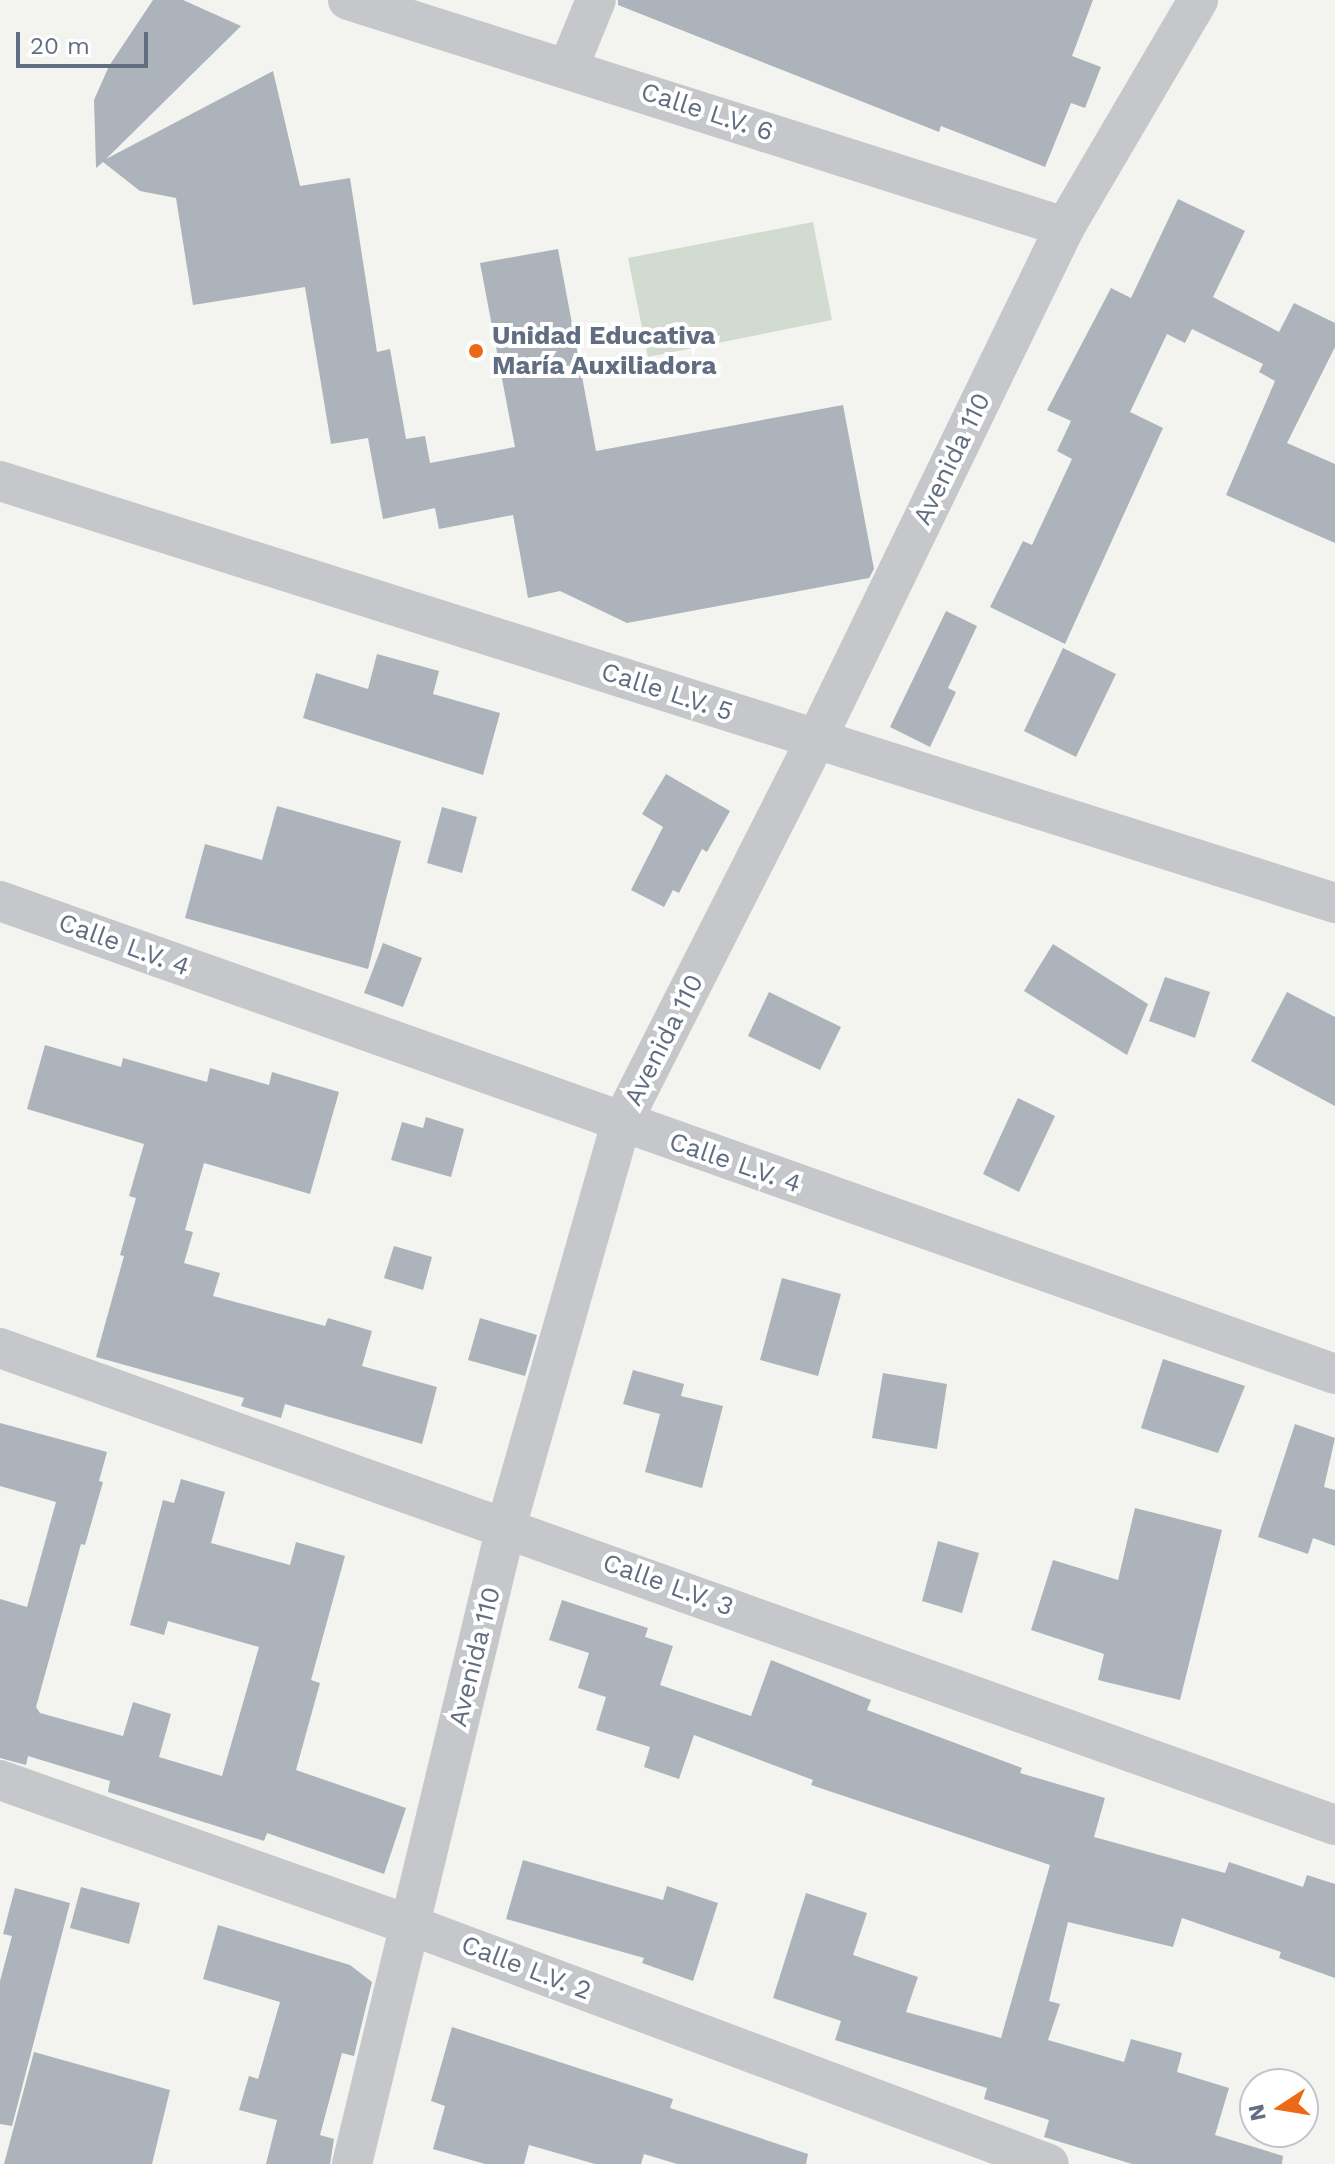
<!DOCTYPE html>
<html>
<head>
<meta charset="utf-8">
<style>
  body { margin:0 }
  #map { position:relative; width:1335px; height:2164px; overflow:hidden; background:#f3f4ef; font-family:"Work Sans",sans-serif }
  div>[style] { position:absolute }
  .green>* { inset:0; background:#d2dbd0 }
  .building>* { inset:0; background:#adb3ba }
  .street>* { height:40px; margin:-20px; padding:0 20px; transform-origin:20px; border-radius:20px; background:#c5c7cb }
  .dots>* { width:22px; height:22px; translate:-50% -50%; box-sizing:border-box; border:4px solid #fff; border-radius:50% }
  span { translate:-50% -50%; white-space:nowrap; text-align:center; line-height:1.15; -webkit-text-stroke:8px #fff; paint-order:stroke }
  .street-label { font-size:26px; color:#616e82 }
  .poi-label { font-size:26px; color:#616e82; font-weight:700 }
  .left { translate:0 -50%; text-align:left }
  .north { position:absolute; left:1239px; top:2068px; width:80px; height:80px; box-sizing:border-box; background:#fff; border:2px solid #c0c5cd; border-radius:50%; rotate:258deg; font-size:22px; font-weight:700; line-height:32px; text-align:center; color:#616e82 }
  .north::after { content:''; display:block; margin:auto; width:28px; height:36px; background:#ec6a17; clip-path:polygon(50% 0,100% 100%,50% 72%,0 100%) }
  .scale { position:absolute; left:16px; top:32px; width:132px; height:36px; box-sizing:border-box; border:4px solid #616e82; border-top:0; padding-left:10px; font-size:24px; line-height:28px; white-space:nowrap; color:#616e82; -webkit-text-stroke:6px #fff; paint-order:stroke }
</style>
</head>
<body>
<div id="map">
  <div class="green">
    <div style="clip-path:polygon(813px 222px,832px 320px,648px 357px,628px 258px)"></div>
  </div>
  <div class="building">
    <div style="clip-path:polygon(153px 0,183px 0,241px 26px,106px 159px,273px 71px,300px 186px,350px 178px,377px 352px,390px 349px,406px 439px,425px 436px,430px 463px,515px 447px,480px 263px,558px 249px,596px 451px,843px 405px,874px 569px,869px 578px,627px 623px,560px 591px,528px 598px,513px 515px,439px 529px,435px 508px,383px 519px,368px 438px,331px 444px,305px 287px,193px 305px,176px 198px,140px 191px,103px 162px,96px 168px,94px 100px,109px 66px)"></div>
    <div style="clip-path:polygon(618px 0,1093px 0,1072px 56px,1101px 67px,1085px 108px,1071px 103px,1045px 167px,941px 126px,939px 132px,618px 5px)"></div>
    <div style="clip-path:polygon(1178px 199px,1245px 231px,1213px 297px,1279px 332px,1294px 303px,1335px 323px,1335px 347px,1287px 443px,1335px 464px,1335px 543px,1226px 495px,1275px 381px,1259px 372px,1263px 364px,1192px 329px,1185px 343px,1167px 334px,1130px 412px,1163px 428px,1065px 644px,990px 607px,1023px 541px,1032px 545px,1072px 459px,1057px 451px,1071px 421px,1047px 410px,1111px 288px,1131px 298px)"></div>
    <div style="clip-path:polygon(946px 611px,977px 626px,948px 688px,956px 692px,930px 747px,890px 727px)"></div>
    <div style="clip-path:polygon(1063px 648px,1116px 674px,1076px 757px,1024px 731px)"></div>
    <div style="clip-path:polygon(377px 654px,439px 671px,433px 694px,500px 713px,483px 775px,303px 718px,316px 673px,368px 689px)"></div>
    <div style="clip-path:polygon(666px 774px,730px 811px,707px 852px,702px 849px,679px 893px,673px 890px,664px 907px,631px 890px,663px 827px,642px 814px)"></div>
    <div style="clip-path:polygon(277px 806px,401px 841px,368px 969px,185px 918px,205px 844px,262px 860px)"></div>
    <div style="clip-path:polygon(442px 807px,477px 817px,462px 873px,427px 863px)"></div>
    <div style="clip-path:polygon(383px 943px,422px 958px,403px 1007px,364px 993px)"></div>
    <div style="clip-path:polygon(1053px 944px,1148px 1004px,1127px 1055px,1024px 991px)"></div>
    <div style="clip-path:polygon(1165px 977px,1210px 992px,1195px 1038px,1149px 1021px)"></div>
    <div style="clip-path:polygon(769px 992px,841px 1027px,820px 1070px,748px 1036px)"></div>
    <div style="clip-path:polygon(1287px 992px,1335px 1017px,1335px 1106px,1251px 1061px)"></div>
    <div style="clip-path:polygon(45px 1045px,121px 1067px,123px 1058px,207px 1082px,210px 1068px,269px 1085px,272px 1072px,339px 1092px,310px 1194px,204px 1163px,185px 1230px,193px 1232px,184px 1263px,220px 1273px,213px 1296px,325px 1326px,328px 1318px,372px 1331px,362px 1366px,437px 1387px,422px 1444px,285px 1404px,281px 1418px,241px 1406px,244px 1398px,96px 1357px,124px 1256px,120px 1255px,136px 1198px,129px 1196px,144px 1144px,27px 1109px)"></div>
    <div style="clip-path:polygon(1018px 1098px,1055px 1116px,1019px 1192px,983px 1174px)"></div>
    <div style="clip-path:polygon(426px 1117px,464px 1129px,451px 1177px,391px 1160px,402px 1122px,423px 1128px)"></div>
    <div style="clip-path:polygon(394px 1246px,432px 1257px,423px 1290px,384px 1278px)"></div>
    <div style="clip-path:polygon(782px 1278px,841px 1294px,818px 1376px,760px 1360px)"></div>
    <div style="clip-path:polygon(480px 1318px,537px 1335px,525px 1376px,468px 1360px)"></div>
    <div style="clip-path:polygon(1163px 1359px,1245px 1386px,1218px 1453px,1141px 1428px)"></div>
    <div style="clip-path:polygon(633px 1370px,684px 1384px,681px 1396px,723px 1406px,702px 1488px,645px 1472px,660px 1414px,623px 1404px)"></div>
    <div style="clip-path:polygon(883px 1373px,947px 1384px,937px 1449px,872px 1438px)"></div>
    <div style="clip-path:polygon(0 1423px,107px 1452px,99px 1481px,103px 1482px,85px 1545px,81px 1544px,36px 1707px,40px 1713px,123px 1736px,133px 1702px,171px 1714px,159px 1757px,222px 1776px,259px 1647px,168px 1621px,164px 1635px,130px 1625px,163px 1500px,174px 1503px,181px 1479px,225px 1492px,211px 1543px,290px 1565px,296px 1542px,345px 1556px,311px 1680px,320px 1683px,296px 1770px,406px 1808px,384px 1874px,267px 1833px,264px 1841px,108px 1792px,110px 1781px,28px 1756px,26px 1765px,0 1758px,0 1599px,27px 1607px,56px 1502px,0 1486px)"></div>
    <div style="clip-path:polygon(1295px 1424px,1335px 1438px,1324px 1487px,1335px 1490px,1335px 1546px,1313px 1538px,1308px 1554px,1258px 1537px)"></div>
    <div style="clip-path:polygon(1135px 1508px,1222px 1530px,1180px 1700px,1098px 1680px,1104px 1654px,1031px 1630px,1053px 1560px,1118px 1580px)"></div>
    <div style="clip-path:polygon(938px 1541px,979px 1553px,962px 1613px,922px 1601px)"></div>
    <div style="clip-path:polygon(562px 1600px,648px 1628px,645px 1637px,673px 1646px,660px 1685px,751px 1716px,771px 1660px,871px 1700px,867px 1710px,1022px 1768px,1020px 1773px,1105px 1798px,1094px 1837px,1225px 1873px,1229px 1862px,1303px 1887px,1307px 1875px,1335px 1884px,1335px 1978px,1279px 1958px,1281px 1952px,1182px 1918px,1173px 1947px,1068px 1922px,1049px 2001px,1060px 2004px,1048px 2040px,1124px 2062px,1131px 2039px,1182px 2053px,1177px 2072px,1229px 2088px,1215px 2135px,1283px 2156px,1282px 2164px,1132px 2164px,1044px 2137px,1049px 2120px,984px 2099px,987px 2088px,835px 2040px,841px 2021px,773px 1998px,806px 1893px,867px 1913px,853px 1955px,918px 1977px,906px 2012px,1001px 2038px,1050px 1865px,811px 1785px,813px 1780px,694px 1735px,679px 1779px,644px 1767px,650px 1747px,596px 1730px,606px 1697px,578px 1688px,589px 1653px,549px 1640px)"></div>
    <div style="clip-path:polygon(523px 1860px,663px 1900px,667px 1886px,718px 1903px,693px 1981px,642px 1963px,644px 1958px,506px 1919px)"></div>
    <div style="clip-path:polygon(81px 1887px,140px 1903px,129px 1944px,70px 1928px)"></div>
    <div style="clip-path:polygon(15px 1888px,70px 1903px,12px 2126px,0 2124px,0 1981px,12px 1936px,3px 1934px)"></div>
    <div style="clip-path:polygon(218px 1925px,350px 1965px,372px 1982px,354px 2056px,342px 2053px,320px 2135px,334px 2139px,330px 2164px,266px 2164px,277px 2120px,239px 2110px,249px 2076px,258px 2079px,280px 2002px,203px 1979px)"></div>
    <div style="clip-path:polygon(452px 2027px,673px 2099px,670px 2108px,808px 2154px,806px 2164px,677px 2164px,644px 2154px,641px 2164px,595px 2164px,529px 2145px,524px 2164px,485px 2164px,433px 2149px,445px 2106px,431px 2101px)"></div>
    <div style="clip-path:polygon(34px 2052px,170px 2090px,152px 2164px,4px 2164px)"></div>
  </div>
  <div class="street">
    <div style="left:348px;top:0;width:752px;rotate:17.57deg"></div>
    <div style="left:569px;top:66px;width:71px;rotate:-67.8deg"></div>
    <div style="left:0;top:481px;width:1400px;rotate:17.54deg"></div>
    <div style="left:0;top:901px;width:1416px;rotate:19.51deg"></div>
    <div style="left:0;top:1348px;width:1418px;rotate:19.66deg"></div>
    <div style="left:0;top:1780px;width:435px;rotate:19.5deg"></div>
    <div style="left:410px;top:1925px;width:682px;rotate:20.51deg"></div>
    <div style="left:352px;top:2164px;width:655px;rotate:-76.41deg"></div>
    <div style="left:506px;top:1527px;width:419px;rotate:-74.1deg"></div>
    <div style="left:621px;top:1124px;width:431px;rotate:-63.1deg"></div>
    <div style="left:816px;top:740px;width:570px;rotate:-64.11deg"></div>
    <div style="left:1065px;top:227px;width:263px;rotate:-59.6deg"></div>
  </div>
  <div class="dots">
    <div style="left:476px;top:351px;background:#ec6a17"></div>
  </div>
  <div class="street-label">
    <span style="left:707px;top:112px;rotate:18deg">Calle L.V. 6</span>
    <span style="left:952px;top:459px;rotate:-64deg">Avenida 110</span>
    <span style="left:667px;top:692px;rotate:18deg">Calle L.V. 5</span>
    <span style="left:124px;top:945px;rotate:20deg">Calle L.V. 4</span>
    <span style="left:664px;top:1040px;rotate:-63deg">Avenida 110</span>
    <span style="left:735px;top:1163px;rotate:19deg">Calle L.V. 4</span>
    <span style="left:668px;top:1585px;rotate:20deg">Calle L.V. 3</span>
    <span style="left:475px;top:1657px;rotate:-76deg">Avenida 110</span>
    <span style="left:526px;top:1968px;rotate:21deg">Calle L.V. 2</span>
  </div>
  <div class="poi-label">
    <span class="left" style="left:492px;top:351px">Unidad Educativa<br>María Auxiliadora</span>
  </div>
  <div class="north">N</div>
  <div class="scale">20 m</div>
</div>
</body>
</html>
